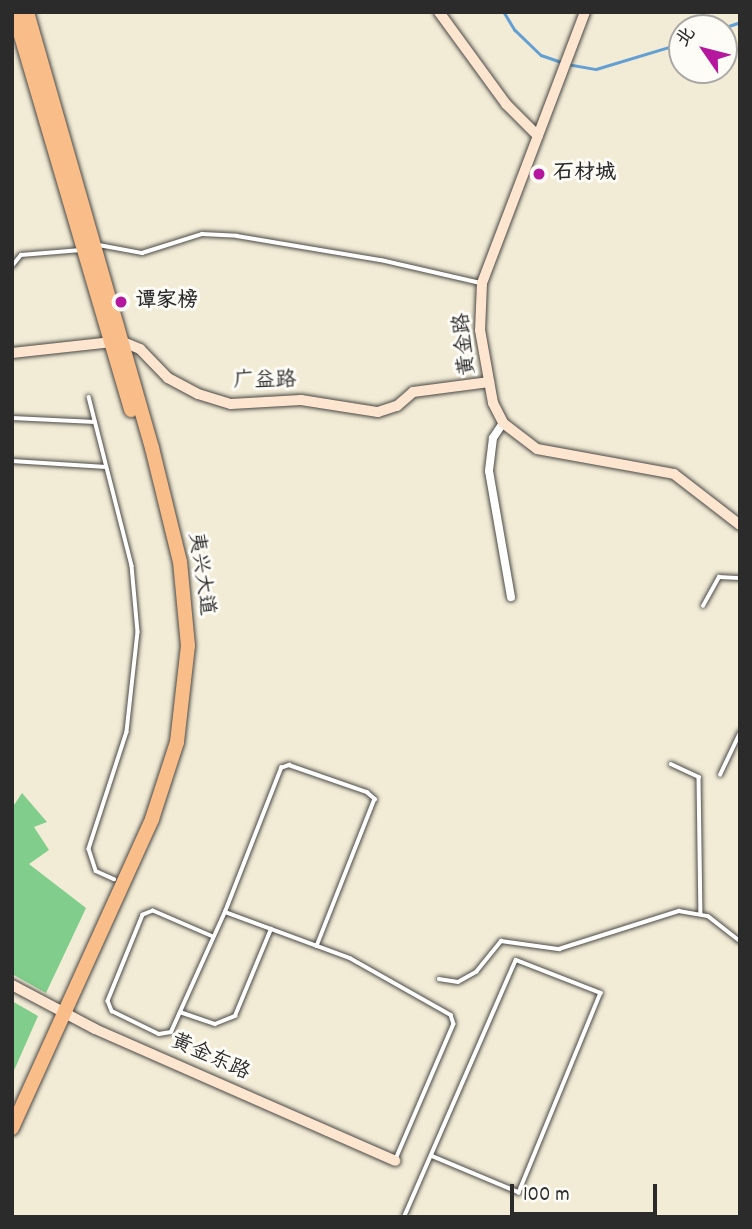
<!DOCTYPE html>
<html>
<head>
<meta charset="utf-8">
<style>
  body { margin:0 }
  #map { position:relative; width:752px; height:1229px; overflow:hidden; background:#f2ecd6; font-family:Dekko,"LXGW WenKai TC",sans-serif }
  div>[style] { position:absolute }
  .green>* { inset:0; background:#81cd8b }
  .stream>* { height:2.5px; margin:-1.25px; padding:0 1.25px; transform-origin:1.25px; border-radius:1.25px; background:#639fd3 }
  .roads { filter:drop-shadow(0 0 2px #494845) drop-shadow(0 0 2px #494845) }
  .lane>* { height:3.5px; margin:-1.75px; padding:0 1.75px; transform-origin:1.75px; border-radius:1.75px; background:#fff }
  .street>* { height:8px; margin:-4px; padding:0 4px; transform-origin:4px; border-radius:4px; background:#fff }
  .secondary>* { height:10px; margin:-5px; padding:0 5px; transform-origin:5px; border-radius:5px; background:#fde5d0 }
  .highway>* { height:14px; margin:-7px; padding:0 7px; transform-origin:7px; border-radius:7px; background:#f9bd89 }
  .dots>* { width:19px; height:19px; translate:-50% -50%; box-sizing:border-box; border:4px solid #fdfcf7; border-radius:50% }
  span { translate:-50% -50%; white-space:nowrap; text-align:center; line-height:1.15; -webkit-text-stroke:6px #fdfcf7; paint-order:stroke }
  .poi-label { font-size:21px; color:#2b2b2b; font-weight:700 }
  .left { translate:0 -50%; text-align:left }
  .street-label { font-size:21px; color:#2b2b2b }
  .frame { position:absolute; inset:0; border:14px solid #2b2b2b; pointer-events:none }
  .north { position:absolute; left:668px; top:14px; width:70px; height:70px; box-sizing:border-box; background:#fdfcf7; border:2px solid #a9a8a5; border-radius:50%; rotate:305deg; font-size:19px; font-weight:700; line-height:28px; text-align:center; color:#2b2b2b }
  .north::after { content:''; display:block; margin:auto; width:24px; height:32px; background:#b5179e; clip-path:polygon(50% 0,100% 100%,50% 72%,0 100%) }
  .scale { position:absolute; left:510px; top:1184px; width:147px; height:32px; box-sizing:border-box; border:4px solid #2b2b2b; border-top:0; padding-left:9px; font-size:21px; line-height:24px; white-space:nowrap; color:#2b2b2b; -webkit-text-stroke:5px #fdfcf7; paint-order:stroke }
</style>
</head>
<body>
<div id="map">
  <div class="green">
    <div style="clip-path:polygon(22px 793px,47px 822px,34px 827px,49px 850px,29px 864px,86px 908px,46px 993px,12px 974px,12px 808px)"></div>
    <div style="clip-path:polygon(12px 1001px,38px 1016px,12px 1075px)"></div>
  </div>
  <div class="stream">
    <div style="left:504px;top:12px;width:21px;rotate:59deg"></div>
    <div style="left:515px;top:30px;width:36px;rotate:44deg"></div>
    <div style="left:541px;top:55px;width:21px;rotate:19deg"></div>
    <div style="left:723px;top:28px;width:18px;rotate:-19deg"></div>
    <div style="left:567px;top:64px;width:29px;rotate:10deg"></div>
    <div style="left:596px;top:69px;width:90px;rotate:-16.8deg"></div>
  </div>
  <div class="roads">
    <div class="lane">
      <div style="left:99px;top:245px;width:44px;rotate:10.5deg"></div>
      <div style="left:142px;top:253px;width:63px;rotate:-17.6deg"></div>
      <div style="left:202px;top:234px;width:35px;rotate:3deg"></div>
      <div style="left:237px;top:236px;width:146px;rotate:9.5deg"></div>
      <div style="left:381px;top:260px;width:103px;rotate:13deg"></div>
      <div style="left:12px;top:266px;width:14px;rotate:-51deg"></div>
      <div style="left:21px;top:255px;width:60px;rotate:-4.8deg"></div>
      <div style="left:89px;top:397px;width:174px;rotate:75.7deg"></div>
      <div style="left:132px;top:566px;width:66px;rotate:84.8deg"></div>
      <div style="left:138px;top:632px;width:101px;rotate:96.3deg"></div>
      <div style="left:127px;top:732px;width:123px;rotate:108deg"></div>
      <div style="left:89px;top:849px;width:23px;rotate:72deg"></div>
      <div style="left:96px;top:871px;width:20px;rotate:24deg"></div>
      <div style="left:12px;top:418px;width:83px;rotate:2.8deg"></div>
      <div style="left:12px;top:461px;width:94px;rotate:3.7deg"></div>
      <div style="left:703px;top:606px;width:33px;rotate:-61deg"></div>
      <div style="left:719px;top:577px;width:21px;rotate:3deg"></div>
      <div style="left:671px;top:764px;width:31px;rotate:25deg"></div>
      <div style="left:699px;top:777px;width:136px;rotate:89.2deg"></div>
      <div style="left:720px;top:775px;width:47px;rotate:-64.5deg"></div>
      <div style="left:225px;top:912px;width:133px;rotate:20.2deg"></div>
      <div style="left:350px;top:958px;width:116px;rotate:29.4deg"></div>
      <div style="left:451px;top:1015px;width:9px;rotate:72deg"></div>
      <div style="left:454px;top:1024px;width:147px;rotate:113.2deg"></div>
      <div style="left:213px;top:937px;width:65px;rotate:-156.6deg"></div>
      <div style="left:153px;top:911px;width:11px;rotate:158deg"></div>
      <div style="left:143px;top:915px;width:93px;rotate:112.1deg"></div>
      <div style="left:108px;top:1001px;width:11px;rotate:68deg"></div>
      <div style="left:112px;top:1011px;width:52px;rotate:26.1deg"></div>
      <div style="left:159px;top:1034px;width:12px;rotate:-9deg"></div>
      <div style="left:171px;top:1032px;width:132px;rotate:-65.8deg"></div>
      <div style="left:225px;top:912px;width:155px;rotate:-68.7deg"></div>
      <div style="left:281px;top:768px;width:9px;rotate:-21deg"></div>
      <div style="left:289px;top:765px;width:83px;rotate:19.1deg"></div>
      <div style="left:367px;top:792px;width:11px;rotate:41deg"></div>
      <div style="left:375px;top:799px;width:158px;rotate:111.5deg"></div>
      <div style="left:439px;top:979px;width:19px;rotate:9deg"></div>
      <div style="left:458px;top:982px;width:21px;rotate:-29deg"></div>
      <div style="left:476px;top:972px;width:40px;rotate:-51deg"></div>
      <div style="left:501px;top:941px;width:59px;rotate:7.9deg"></div>
      <div style="left:559px;top:949px;width:126px;rotate:-17.6deg"></div>
      <div style="left:679px;top:911px;width:29px;rotate:10deg"></div>
      <div style="left:708px;top:916px;width:41px;rotate:38deg"></div>
      <div style="left:180px;top:1012px;width:37px;rotate:19deg"></div>
      <div style="left:215px;top:1024px;width:22px;rotate:-22deg"></div>
      <div style="left:235px;top:1016px;width:94px;rotate:-67.5deg"></div>
      <div style="left:404px;top:1217px;width:280px;rotate:-66.5deg"></div>
      <div style="left:516px;top:960px;width:91px;rotate:21.2deg"></div>
      <div style="left:601px;top:993px;width:216px;rotate:112.3deg"></div>
      <div style="left:519px;top:1193px;width:95px;rotate:-157.2deg"></div>
    </div>
    <div class="street">
      <div style="left:503px;top:423px;width:18px;rotate:124deg"></div>
      <div style="left:493px;top:438px;width:33px;rotate:97deg"></div>
      <div style="left:489px;top:471px;width:128px;rotate:80.1deg"></div>
    </div>
    <div class="secondary">
      <div style="left:439px;top:12px;width:114px;rotate:53.9deg"></div>
      <div style="left:506px;top:104px;width:45px;rotate:45deg"></div>
      <div style="left:585px;top:12px;width:290px;rotate:110.8deg"></div>
      <div style="left:482px;top:283px;width:47px;rotate:92.4deg"></div>
      <div style="left:480px;top:330px;width:74px;rotate:79.9deg"></div>
      <div style="left:493px;top:403px;width:22px;rotate:63deg"></div>
      <div style="left:503px;top:423px;width:43px;rotate:37.4deg"></div>
      <div style="left:537px;top:449px;width:139px;rotate:10.3deg"></div>
      <div style="left:674px;top:474px;width:83px;rotate:37.7deg"></div>
      <div style="left:12px;top:353px;width:110px;rotate:-6.3deg"></div>
      <div style="left:121px;top:341px;width:21px;rotate:23deg"></div>
      <div style="left:140px;top:349px;width:40px;rotate:46deg"></div>
      <div style="left:168px;top:378px;width:34px;rotate:28deg"></div>
      <div style="left:198px;top:394px;width:34px;rotate:17deg"></div>
      <div style="left:231px;top:404px;width:70px;rotate:-3.3deg"></div>
      <div style="left:301px;top:400px;width:78px;rotate:8.9deg"></div>
      <div style="left:378px;top:412px;width:20px;rotate:-18deg"></div>
      <div style="left:397px;top:406px;width:21px;rotate:-41deg"></div>
      <div style="left:413px;top:392px;width:77px;rotate:-7.5deg"></div>
      <div style="left:12px;top:985px;width:94px;rotate:27.9deg"></div>
      <div style="left:95px;top:1029px;width:328px;rotate:23.7deg"></div>
    </div>
    <div class="highway">
      <div style="left:14px;top:12px;width:415px;rotate:73.6deg"></div>
      <div style="left:12px;top:1128px;width:339px;rotate:-65.6deg"></div>
      <div style="left:152px;top:819px;width:81px;rotate:-72deg"></div>
      <div style="left:177px;top:742px;width:97px;rotate:-83.5deg"></div>
      <div style="left:188px;top:646px;width:84px;rotate:-95.4deg"></div>
      <div style="left:180px;top:562px;width:117px;rotate:-103.8deg"></div>
      <div style="left:152px;top:448px;width:454px;rotate:-106deg"></div>
    </div>
  </div>
  <div class="dots">
    <div style="left:539px;top:174px;background:#b5179e"></div>
    <div style="left:121px;top:302px;background:#b5179e"></div>
  </div>
  <div class="poi-label">
    <span class="left" style="left:553px;top:174px">石材城</span>
    <span class="left" style="left:135px;top:302px">谭家榜</span>
  </div>
  <div class="street-label">
    <span style="left:466px;top:344px;rotate:-96deg">黄金路</span>
    <span style="left:265px;top:382px;rotate:-1deg">广益路</span>
    <span style="left:200px;top:574px;rotate:82deg">夷兴大道</span>
    <span style="left:210px;top:1058px;rotate:24deg">黄金东路</span>
  </div>
  <div class="frame"></div>
  <div class="north">北</div>
  <div class="scale">100 m</div>
</div>
</body>
</html>
